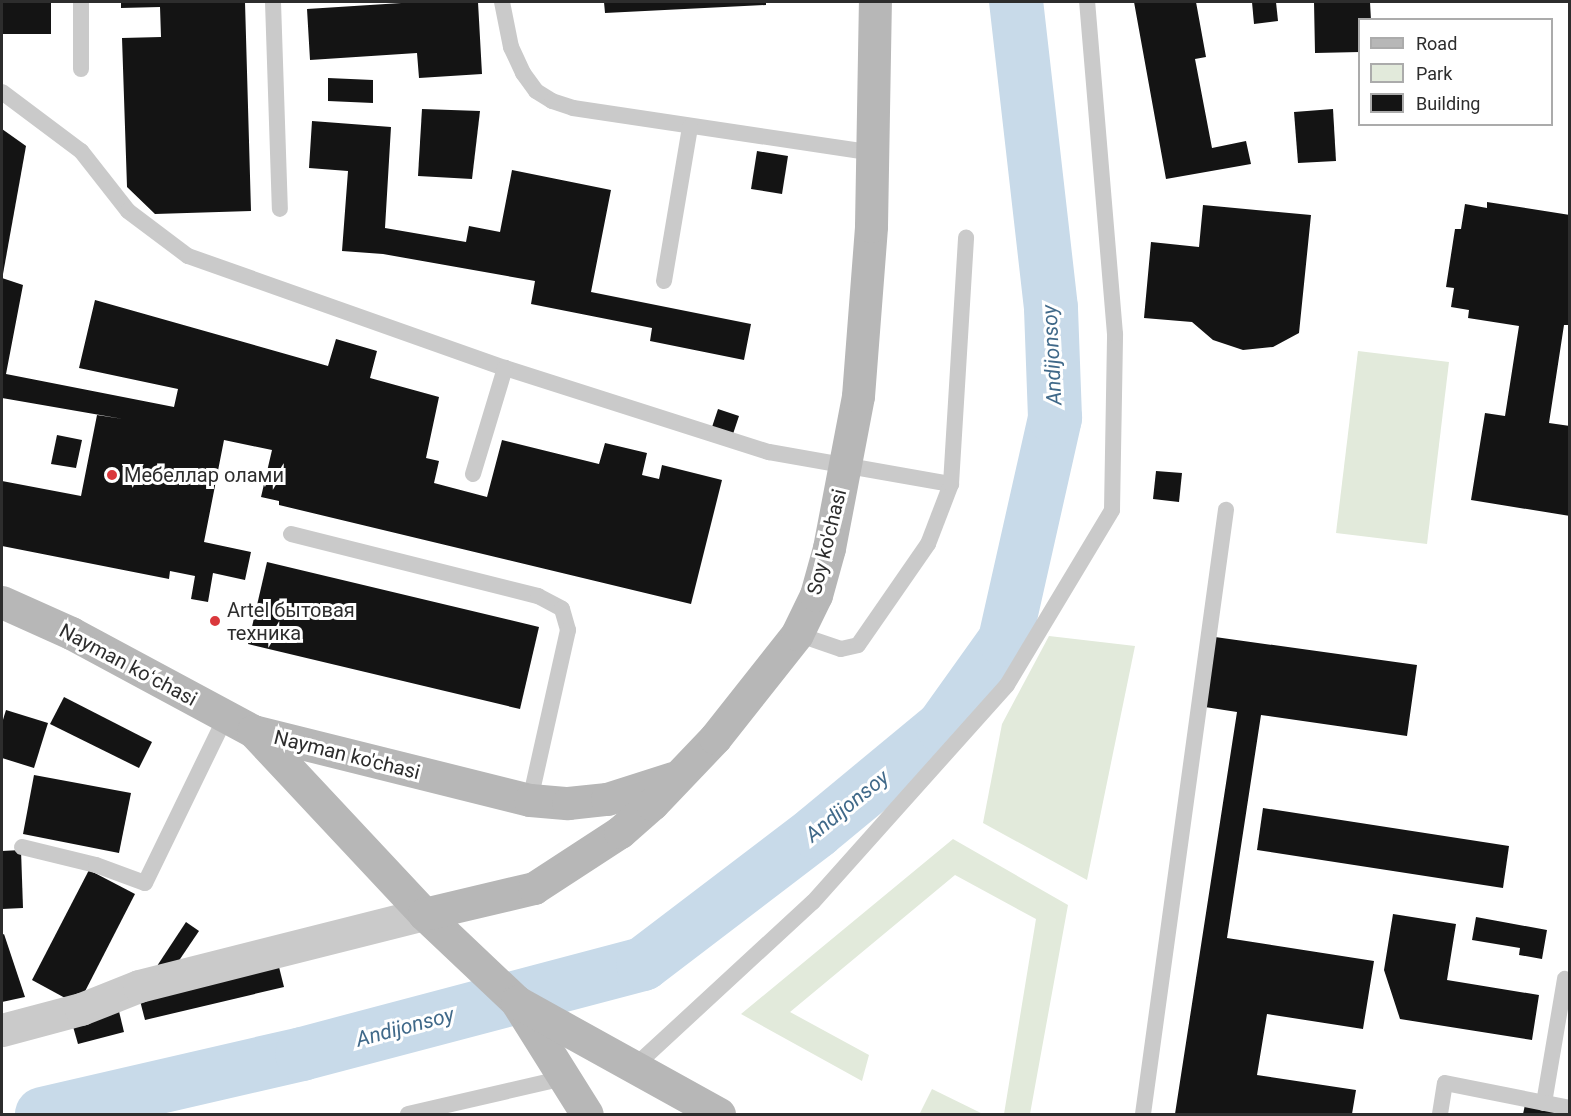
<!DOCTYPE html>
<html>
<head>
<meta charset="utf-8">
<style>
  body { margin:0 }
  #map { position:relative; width:1571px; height:1116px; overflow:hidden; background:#fff; font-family:Roboto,sans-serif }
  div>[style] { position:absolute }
  .green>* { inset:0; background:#e2eadb }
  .river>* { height:54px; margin:-27px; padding:0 27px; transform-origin:27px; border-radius:27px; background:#c8dae9 }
  .building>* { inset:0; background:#141414 }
  .lane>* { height:16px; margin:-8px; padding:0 8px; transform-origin:8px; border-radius:8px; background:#cacaca }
  .street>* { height:33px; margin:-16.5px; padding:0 16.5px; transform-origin:16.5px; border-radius:16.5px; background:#cacaca }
  .secondary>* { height:33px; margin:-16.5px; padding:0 16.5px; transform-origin:16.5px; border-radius:16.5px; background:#b7b7b7 }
  .dots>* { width:16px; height:16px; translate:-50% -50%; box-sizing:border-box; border:3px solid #fff; border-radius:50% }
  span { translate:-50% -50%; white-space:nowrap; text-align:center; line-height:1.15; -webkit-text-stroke:6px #fff; paint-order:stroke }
  .poi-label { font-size:20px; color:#2d2d2d }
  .left { translate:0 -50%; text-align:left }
  .street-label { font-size:20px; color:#2d2d2d }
  .water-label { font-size:21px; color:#406989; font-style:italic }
  .frame { position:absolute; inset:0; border:3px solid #2d2d2d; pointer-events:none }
  .legend { position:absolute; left:1358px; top:18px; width:195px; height:108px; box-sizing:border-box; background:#fff; border:2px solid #ababab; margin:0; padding:8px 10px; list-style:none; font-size:18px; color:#2d2d2d }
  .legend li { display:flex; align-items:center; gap:12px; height:30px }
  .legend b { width:30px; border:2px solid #ababab }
</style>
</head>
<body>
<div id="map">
  <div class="green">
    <div style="clip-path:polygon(1358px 351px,1449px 362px,1427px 544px,1336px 533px)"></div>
    <div style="clip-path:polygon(1049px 636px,1135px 646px,1087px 880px,983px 823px,1002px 724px)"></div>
    <div style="clip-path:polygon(953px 839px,1068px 905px,1030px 1114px,1004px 1114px,1036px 919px,955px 875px,790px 1012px,869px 1055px,862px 1081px,741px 1014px)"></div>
    <div style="clip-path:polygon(932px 1089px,983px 1114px,923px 1114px,920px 1113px)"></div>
  </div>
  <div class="river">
    <div style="left:42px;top:1114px;width:267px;rotate:-13deg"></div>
    <div style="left:302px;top:1054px;width:353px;rotate:-14.8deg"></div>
    <div style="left:643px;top:964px;width:218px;rotate:-37.3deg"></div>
    <div style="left:816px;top:832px;width:165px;rotate:-39.6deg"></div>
    <div style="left:943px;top:727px;width:107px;rotate:-54.5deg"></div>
    <div style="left:1005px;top:640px;width:228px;rotate:-77.3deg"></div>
    <div style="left:1055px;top:418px;width:110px;rotate:-92.1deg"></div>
    <div style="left:1051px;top:308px;width:308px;rotate:-96.5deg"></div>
  </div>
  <div class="building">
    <div style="clip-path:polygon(2px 2px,51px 2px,51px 34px,2px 34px)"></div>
    <div style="clip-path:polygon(121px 2px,245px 2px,251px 211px,155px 214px,127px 187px,122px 38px,161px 37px,160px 7px,121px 8px)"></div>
    <div style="clip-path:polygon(417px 2px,478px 2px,482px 74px,419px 78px,417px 53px,310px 60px,307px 9px)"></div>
    <div style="clip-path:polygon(604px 2px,766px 2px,766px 5px,605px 13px)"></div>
    <div style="clip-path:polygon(1134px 2px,1196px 2px,1206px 57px,1195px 59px,1212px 148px,1246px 141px,1251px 164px,1166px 179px)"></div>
    <div style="clip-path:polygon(1252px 2px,1276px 2px,1278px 21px,1254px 24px)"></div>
    <div style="clip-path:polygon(1314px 2px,1370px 2px,1371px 20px,1360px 20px,1360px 52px,1315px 53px)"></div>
    <div style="clip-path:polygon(328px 78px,373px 80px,373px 103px,328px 101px)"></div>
    <div style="clip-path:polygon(422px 109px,480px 111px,472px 179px,418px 176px)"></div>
    <div style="clip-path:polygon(1333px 109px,1336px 161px,1298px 163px,1294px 112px)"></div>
    <div style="clip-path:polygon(312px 121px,391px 127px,385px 228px,466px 242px,469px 226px,500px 232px,512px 170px,611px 190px,591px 292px,751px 324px,744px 360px,650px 341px,652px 328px,531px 304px,535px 281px,383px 254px,342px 251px,348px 171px,309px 168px)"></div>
    <div style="clip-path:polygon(2px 129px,26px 146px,3px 274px,2px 274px)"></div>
    <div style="clip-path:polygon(757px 151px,788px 156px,782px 194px,751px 189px)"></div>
    <div style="clip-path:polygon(1487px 202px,1570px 215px,1570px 325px,1564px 325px,1549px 423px,1570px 426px,1570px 516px,1471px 500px,1485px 413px,1505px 416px,1519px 326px,1468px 318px,1469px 310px,1451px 307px,1454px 288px,1446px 287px,1455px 229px,1461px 229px,1465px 204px,1487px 208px)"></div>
    <div style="clip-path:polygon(1203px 205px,1311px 215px,1299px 333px,1273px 347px,1243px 350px,1213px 340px,1192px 322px,1144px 318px,1151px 242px,1199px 247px)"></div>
    <div style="clip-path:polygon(2px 278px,23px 285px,6px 374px,174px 407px,178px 389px,79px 368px,95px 300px,328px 366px,336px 339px,377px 351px,370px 378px,439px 397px,426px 458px,439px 461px,434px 483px,487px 497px,502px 440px,599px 464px,605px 443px,647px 453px,642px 475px,659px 479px,662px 465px,722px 480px,691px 604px,279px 505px,279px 501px,261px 497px,272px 450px,224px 440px,204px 542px,251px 552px,245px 580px,213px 573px,208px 602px,191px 599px,195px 576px,170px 571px,169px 579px,2px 546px,2px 481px,81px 496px,97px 415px,123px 419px,2px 398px)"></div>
    <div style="clip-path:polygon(718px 409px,739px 416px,733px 434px,712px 427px)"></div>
    <div style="clip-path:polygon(57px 435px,82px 440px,76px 468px,51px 464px)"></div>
    <div style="clip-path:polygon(1156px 471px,1182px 473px,1179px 502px,1153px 499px)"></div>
    <div style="clip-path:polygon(267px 562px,539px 627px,520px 709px,248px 644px)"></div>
    <div style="clip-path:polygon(1215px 637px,1417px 665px,1407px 736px,1261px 715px,1227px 938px,1374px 961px,1363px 1029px,1267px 1014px,1257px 1075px,1356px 1090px,1352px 1114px,1175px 1114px,1237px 712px,1205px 707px)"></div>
    <div style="clip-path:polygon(64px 697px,152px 742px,139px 768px,50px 724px)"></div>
    <div style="clip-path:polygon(6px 710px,48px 723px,34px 768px,2px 758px,2px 723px)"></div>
    <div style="clip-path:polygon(34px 775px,131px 793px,119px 853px,23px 834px)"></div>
    <div style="clip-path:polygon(1263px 808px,1509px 846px,1503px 888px,1257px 850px)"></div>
    <div style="clip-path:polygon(21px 850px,23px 908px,2px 909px,2px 851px)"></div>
    <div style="clip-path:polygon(89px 870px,135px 894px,78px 1005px,32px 980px)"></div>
    <div style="clip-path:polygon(1393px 914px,1456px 924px,1447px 980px,1539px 995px,1532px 1040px,1400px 1019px,1384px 970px)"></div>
    <div style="clip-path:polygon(1476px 917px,1547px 930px,1542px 959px,1519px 955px,1520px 948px,1472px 940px)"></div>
    <div style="clip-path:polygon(186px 922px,199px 931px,176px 965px,157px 966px)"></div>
    <div style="clip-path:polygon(4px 934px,25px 997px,2px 1002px,2px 935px)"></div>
    <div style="clip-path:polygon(277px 959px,284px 987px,145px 1020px,138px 993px)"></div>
    <div style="clip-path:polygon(117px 1003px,124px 1032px,78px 1044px,70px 1016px)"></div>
    <div style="clip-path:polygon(1525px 1105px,1563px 1114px,1523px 1114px)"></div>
  </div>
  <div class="lane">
    <div style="left:273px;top:2px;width:207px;rotate:88.1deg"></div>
    <div style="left:502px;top:2px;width:46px;rotate:78.7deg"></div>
    <div style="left:511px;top:47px;width:29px;rotate:65deg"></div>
    <div style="left:523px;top:73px;width:22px;rotate:54deg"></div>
    <div style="left:536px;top:91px;width:19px;rotate:32deg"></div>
    <div style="left:552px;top:101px;width:22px;rotate:18deg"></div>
    <div style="left:573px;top:108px;width:303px;rotate:8.5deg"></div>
    <div style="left:81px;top:69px;width:67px;rotate:-90deg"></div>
    <div style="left:2px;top:92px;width:99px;rotate:36.8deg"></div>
    <div style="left:81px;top:151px;width:76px;rotate:51.9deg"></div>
    <div style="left:128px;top:211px;width:75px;rotate:36.9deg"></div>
    <div style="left:188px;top:256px;width:336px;rotate:19.5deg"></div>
    <div style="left:505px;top:368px;width:277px;rotate:17.7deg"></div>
    <div style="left:769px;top:452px;width:185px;rotate:10deg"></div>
    <div style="left:664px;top:281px;width:156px;rotate:-80.4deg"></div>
    <div style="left:473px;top:474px;width:111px;rotate:-73.2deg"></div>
    <div style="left:291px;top:534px;width:255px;rotate:14.1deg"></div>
    <div style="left:538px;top:596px;width:27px;rotate:28deg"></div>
    <div style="left:562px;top:609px;width:22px;rotate:74deg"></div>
    <div style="left:568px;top:630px;width:174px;rotate:102.6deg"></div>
    <div style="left:797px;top:634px;width:46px;rotate:18.8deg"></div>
    <div style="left:841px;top:649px;width:17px;rotate:-13deg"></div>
    <div style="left:858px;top:645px;width:123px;rotate:-55.3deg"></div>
    <div style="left:928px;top:544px;width:64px;rotate:-69deg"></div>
    <div style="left:951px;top:484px;width:247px;rotate:-86.5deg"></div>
    <div style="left:22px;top:847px;width:76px;rotate:13.7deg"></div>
    <div style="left:96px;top:865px;width:52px;rotate:20.2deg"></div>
    <div style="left:145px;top:883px;width:186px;rotate:-64.1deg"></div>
    <div style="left:635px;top:1066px;width:242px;rotate:-42.7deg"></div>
    <div style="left:813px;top:902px;width:291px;rotate:-48.2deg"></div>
    <div style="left:1007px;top:685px;width:204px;rotate:-59deg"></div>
    <div style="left:1112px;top:510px;width:176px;rotate:-89deg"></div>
    <div style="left:1115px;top:334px;width:333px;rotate:-94.8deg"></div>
    <div style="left:1544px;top:1103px;width:126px;rotate:-80.4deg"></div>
    <div style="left:408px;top:1114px;width:160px;rotate:-13deg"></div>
    <div style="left:1143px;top:1114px;width:610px;rotate:-82.18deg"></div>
    <div style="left:1440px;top:1114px;width:31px;rotate:-81deg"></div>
    <div style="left:1445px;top:1083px;width:127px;rotate:11.3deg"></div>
  </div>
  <div class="street">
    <div style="left:2px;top:1030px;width:82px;rotate:-14.9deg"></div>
    <div style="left:81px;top:1009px;width:62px;rotate:-21.6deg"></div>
    <div style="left:139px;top:986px;width:294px;rotate:-14.2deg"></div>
  </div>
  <div class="secondary">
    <div style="left:2px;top:602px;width:76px;rotate:24.2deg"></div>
    <div style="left:71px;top:633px;width:207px;rotate:28.3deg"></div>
    <div style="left:253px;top:731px;width:285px;rotate:14deg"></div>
    <div style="left:530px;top:800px;width:38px;rotate:5deg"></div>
    <div style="left:568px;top:803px;width:39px;rotate:-6deg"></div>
    <div style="left:607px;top:799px;width:69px;rotate:-17.7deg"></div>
    <div style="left:253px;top:731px;width:250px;rotate:46.9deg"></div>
    <div style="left:424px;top:914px;width:127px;rotate:43.4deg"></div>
    <div style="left:516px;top:1001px;width:133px;rotate:57.9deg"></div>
    <div style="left:424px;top:914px;width:113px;rotate:-13.3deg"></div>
    <div style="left:534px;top:888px;width:103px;rotate:-33.1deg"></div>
    <div style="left:620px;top:832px;width:43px;rotate:-41.2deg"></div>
    <div style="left:652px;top:804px;width:91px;rotate:-46.3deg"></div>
    <div style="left:715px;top:738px;width:132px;rotate:-51.7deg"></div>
    <div style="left:797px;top:634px;width:43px;rotate:-64deg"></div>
    <div style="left:816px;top:595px;width:49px;rotate:-74.5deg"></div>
    <div style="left:829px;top:548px;width:155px;rotate:-79.2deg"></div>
    <div style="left:858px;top:396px;width:170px;rotate:-85.6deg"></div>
    <div style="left:871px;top:226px;width:224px;rotate:-89deg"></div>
    <div style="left:517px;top:1002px;width:231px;rotate:29deg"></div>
  </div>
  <div class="dots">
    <div style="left:112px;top:475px;background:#da383c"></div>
    <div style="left:215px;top:621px;background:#da383c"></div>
  </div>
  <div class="poi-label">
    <span class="left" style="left:124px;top:475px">Мебеллар олами</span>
    <span class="left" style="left:227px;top:622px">Artel бытовая<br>техника</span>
  </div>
  <div class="street-label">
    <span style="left:827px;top:542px;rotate:-76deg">Soy ko'chasi</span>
    <span style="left:128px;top:665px;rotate:28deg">Nayman koʻchasi</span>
    <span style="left:347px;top:755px;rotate:14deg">Nayman ko'chasi</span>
  </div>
  <div class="water-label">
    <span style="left:1052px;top:355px;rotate:-93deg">Andijonsoy</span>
    <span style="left:847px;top:806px;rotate:-39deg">Andijonsoy</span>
    <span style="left:405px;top:1027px;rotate:-15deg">Andijonsoy</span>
  </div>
  <div class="frame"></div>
  <ul class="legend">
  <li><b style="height:8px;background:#b7b7b7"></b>Road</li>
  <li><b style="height:16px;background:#e2eadb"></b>Park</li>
  <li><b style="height:16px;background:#141414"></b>Building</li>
  </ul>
</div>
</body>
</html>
